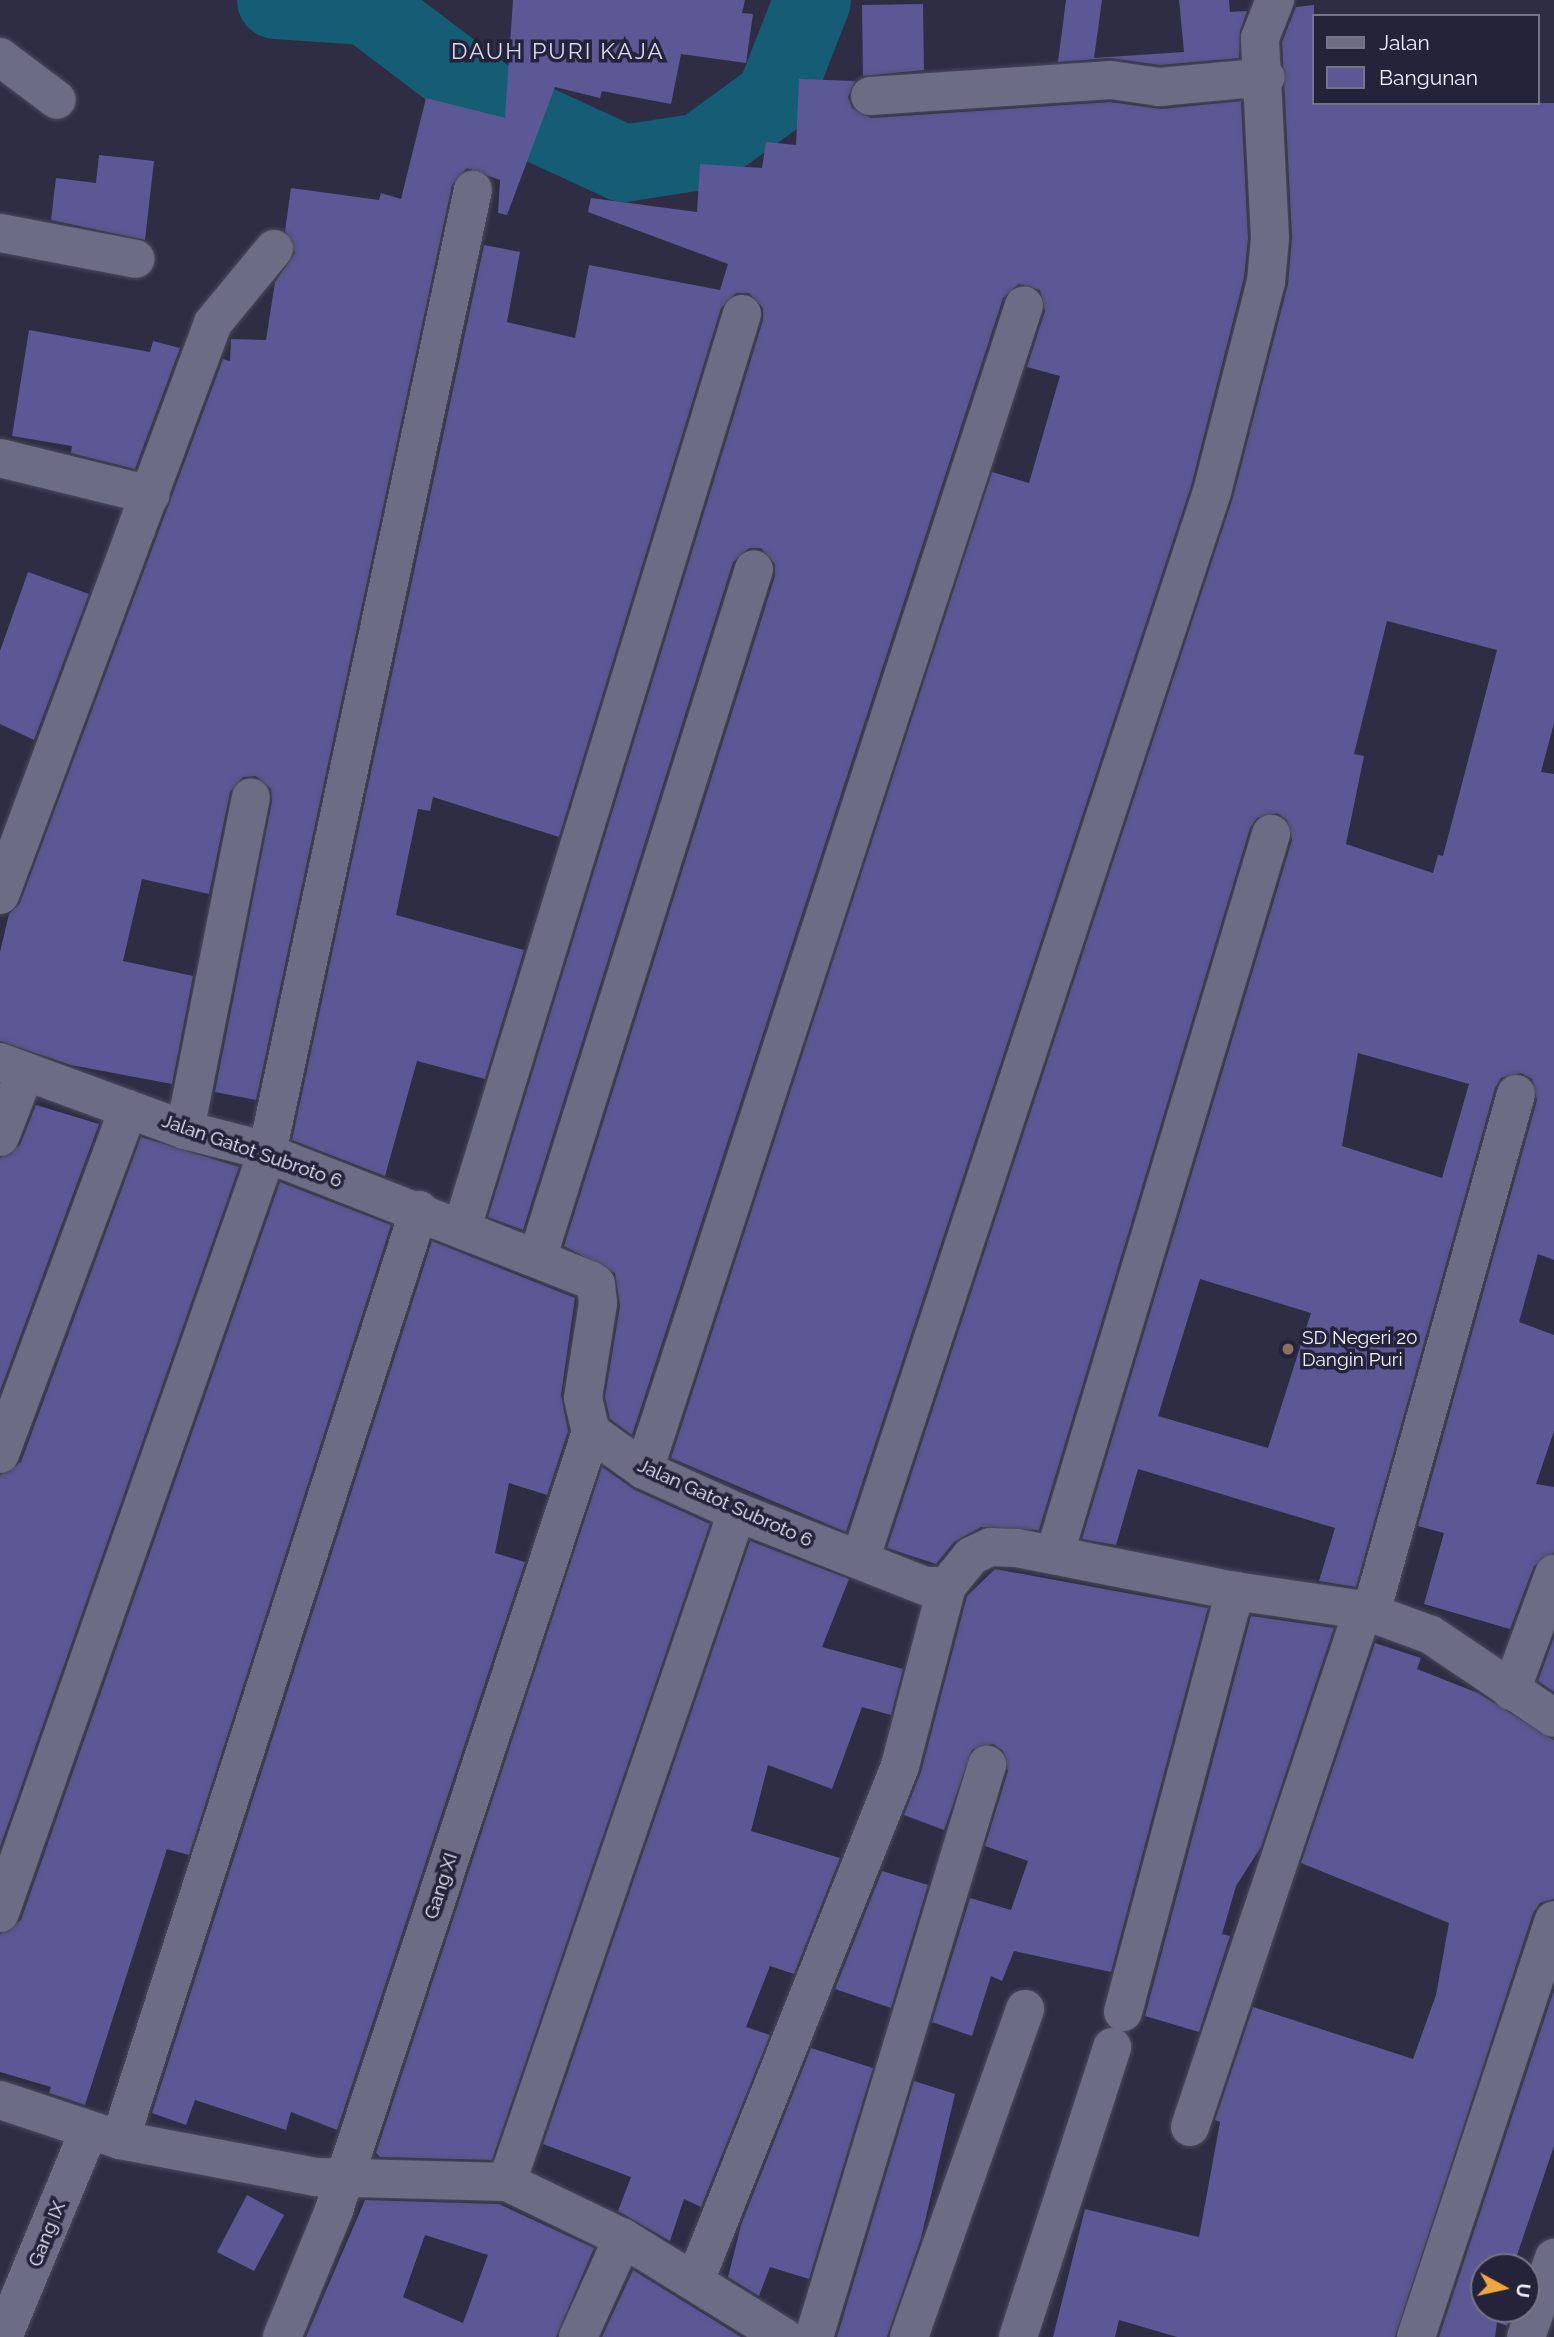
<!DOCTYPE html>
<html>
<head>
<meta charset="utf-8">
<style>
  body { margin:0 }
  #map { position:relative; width:1554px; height:2337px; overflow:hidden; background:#2e2d43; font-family:Raleway,sans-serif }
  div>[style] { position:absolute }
  .river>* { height:77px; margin:-38.5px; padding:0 38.5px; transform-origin:38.5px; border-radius:38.5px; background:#145d74 }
  .building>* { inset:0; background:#5c5895 }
  .roads { filter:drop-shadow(0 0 2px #4b4a5c) drop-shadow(0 0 2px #4b4a5c) }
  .street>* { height:38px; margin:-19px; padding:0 19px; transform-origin:19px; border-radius:19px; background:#6c6c85 }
  .dots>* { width:19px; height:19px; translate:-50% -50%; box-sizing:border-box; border:4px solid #242339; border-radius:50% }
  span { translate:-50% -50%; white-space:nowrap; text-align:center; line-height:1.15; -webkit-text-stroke:7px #242339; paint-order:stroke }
  .street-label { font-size:19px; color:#f0f0ff }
  .poi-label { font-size:19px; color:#f0f0ff }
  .left { translate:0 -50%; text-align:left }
  .quarter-label { font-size:23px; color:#d8d8f4; letter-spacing:2px }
  .legend { position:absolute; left:1312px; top:14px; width:228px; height:91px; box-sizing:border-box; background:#242339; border:2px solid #767588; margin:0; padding:9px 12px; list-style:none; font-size:21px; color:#f0f0ff }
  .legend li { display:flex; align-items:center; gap:14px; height:35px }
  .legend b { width:35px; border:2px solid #767588 }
  .north { position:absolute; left:1470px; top:2253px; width:70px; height:70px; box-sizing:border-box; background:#242339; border:2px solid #767588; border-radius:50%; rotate:98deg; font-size:19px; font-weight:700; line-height:28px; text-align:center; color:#f0f0ff }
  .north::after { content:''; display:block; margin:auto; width:24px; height:32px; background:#eea73d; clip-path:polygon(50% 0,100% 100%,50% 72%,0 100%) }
</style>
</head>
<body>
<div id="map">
  <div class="river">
    <div style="left:275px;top:0;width:91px;rotate:3.8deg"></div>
    <div style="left:366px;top:6px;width:164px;rotate:37.1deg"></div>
    <div style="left:497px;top:105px;width:139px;rotate:24.7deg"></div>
    <div style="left:623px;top:163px;width:78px;rotate:-8.9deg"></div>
    <div style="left:700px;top:151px;width:92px;rotate:-36.1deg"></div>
    <div style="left:774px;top:97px;width:104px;rotate:-68.6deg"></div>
  </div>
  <div class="building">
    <div style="clip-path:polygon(513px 0,745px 0,742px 13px,753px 14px,746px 63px,681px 54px,671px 104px,602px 91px,600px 98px,555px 87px,507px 215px,498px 213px,500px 180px,467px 168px,452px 185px,256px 1100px,215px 1092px,272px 801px,271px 789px,256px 776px,243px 777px,230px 792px,209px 894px,142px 879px,123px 961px,193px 976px,172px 1084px,71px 1065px,0 1041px,0 952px,9px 914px,20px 903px,223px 359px,230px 361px,231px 339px,266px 340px,275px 282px,295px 253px,285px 231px,291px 188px,379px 200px,381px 193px,401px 199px,426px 98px,505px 118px)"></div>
    <div style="clip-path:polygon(1066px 0,1102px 0,1094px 58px,1184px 52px,1179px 0,1229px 0,1230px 12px,1247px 11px,1240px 31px,1239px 58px,1160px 65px,1110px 58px,1058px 62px)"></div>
    <div style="clip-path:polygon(923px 4px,924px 70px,863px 76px,862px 5px)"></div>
    <div style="clip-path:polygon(evenodd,1314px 5px,1314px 103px,1554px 103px,1554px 723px,1541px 772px,1554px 774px,1554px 1260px,1538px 1254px,1519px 1322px,1554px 1335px,1554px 1431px,1536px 1484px,1554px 1487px,1554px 1553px,1534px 1566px,1510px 1629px,1424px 1604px,1444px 1533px,1418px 1526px,1537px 1100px,1532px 1079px,1521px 1073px,1501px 1078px,1495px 1088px,1356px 1587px,1319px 1581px,1335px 1528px,1138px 1469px,1116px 1545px,1082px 1539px,1292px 840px,1287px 820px,1277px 813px,1257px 818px,1250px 828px,1039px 1530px,981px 1527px,954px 1542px,936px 1564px,887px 1548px,1233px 497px,1288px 284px,1292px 237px,1282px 42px,1296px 7px,1314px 5px,1387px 621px,1497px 650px,1443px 856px,1438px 855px,1433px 873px,1346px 844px,1364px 756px,1354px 754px,1387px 621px,1314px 5px,1358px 1053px,1469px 1084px,1442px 1178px,1342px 1146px,1358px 1053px,1314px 5px,1200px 1279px,1311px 1313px,1268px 1448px,1158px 1416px,1200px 1279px)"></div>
    <div style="clip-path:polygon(799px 79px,855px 81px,848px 97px,852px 108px,871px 118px,1110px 102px,1161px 109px,1241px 101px,1248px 238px,1244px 278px,1191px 486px,846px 1532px,671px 1458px,992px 472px,1029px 483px,1060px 376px,1027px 367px,1045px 311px,1040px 290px,1019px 284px,1003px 298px,632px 1435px,610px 1419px,605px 1397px,620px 1306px,615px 1273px,564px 1246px,775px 576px,775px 564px,761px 548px,749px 548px,733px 562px,523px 1230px,488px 1217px,763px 320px,763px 308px,749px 293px,736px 293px,721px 308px,559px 837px,433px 797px,430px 811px,418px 809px,396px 915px,524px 950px,485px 1079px,417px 1061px,385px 1176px,292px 1140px,484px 245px,520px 252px,507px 322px,575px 338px,589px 265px,720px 290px,728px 264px,588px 212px,591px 198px,697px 212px,700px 164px,762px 168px,766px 142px,796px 145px)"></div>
    <div style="clip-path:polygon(99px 155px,154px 161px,145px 240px,51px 220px,56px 178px,96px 183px)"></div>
    <div style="clip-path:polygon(29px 330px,150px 352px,153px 341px,180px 348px,135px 469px,71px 453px,72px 446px,12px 436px)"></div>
    <div style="clip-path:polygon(28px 572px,89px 594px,34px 740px,0 724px,0 651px)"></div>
    <div style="clip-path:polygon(36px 1105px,99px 1124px,0 1391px,0 1158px,20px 1145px)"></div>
    <div style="clip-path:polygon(141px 1137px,239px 1167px,0 1847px,0 1475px,21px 1462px)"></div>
    <div style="clip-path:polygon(280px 1182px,391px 1225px,189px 1855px,167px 1849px,85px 2105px,49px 2093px,51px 2087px,0 2072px,0 1934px,21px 1920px)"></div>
    <div style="clip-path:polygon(432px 1241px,575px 1298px,561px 1395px,568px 1431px,547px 1495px,509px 1483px,495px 1553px,525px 1562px,337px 2130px,291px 2112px,286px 2130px,195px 2100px,186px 2125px,152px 2113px)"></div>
    <div style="clip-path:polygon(602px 1467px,635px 1490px,710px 1524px,492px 2160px,380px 2157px,376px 2153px)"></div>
    <div style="clip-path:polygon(750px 1541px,849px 1579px,822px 1647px,903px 1669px,891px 1715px,862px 1707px,832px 1789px,768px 1765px,751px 1831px,840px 1858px,794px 1974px,770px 1966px,746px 2027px,770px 2035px,701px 2207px,684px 2199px,670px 2241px,618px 2211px,631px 2177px,543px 2144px)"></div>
    <div style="clip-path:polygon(995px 1569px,1208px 1608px,1111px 1972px,1014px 1951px,1002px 1981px,991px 1976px,972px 2036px,932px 2022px,970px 1898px,1011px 1910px,1028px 1861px,985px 1846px,1008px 1771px,1003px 1751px,993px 1744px,972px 1750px,944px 1830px,904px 1815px,921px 1772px,967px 1596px)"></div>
    <div style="clip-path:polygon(1251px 1616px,1334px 1628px,1261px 1847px,1236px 1886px,1222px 1934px,1230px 1936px,1199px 2032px,1145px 2016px)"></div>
    <div style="clip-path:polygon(1554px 1637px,1554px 1692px,1538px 1681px)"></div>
    <div style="clip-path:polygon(1375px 1643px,1421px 1658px,1417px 1669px,1478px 1693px,1554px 1740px,1554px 1899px,1540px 1903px,1533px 1913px,1395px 2337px,1177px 2337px,1119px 2320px,1115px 2337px,1053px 2337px,1085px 2209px,1199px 2237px,1220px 2122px,1215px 2120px,1253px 2007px,1413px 2059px,1436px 1995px,1449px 1923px,1301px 1863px)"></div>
    <div style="clip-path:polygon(882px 1871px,928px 1885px,891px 2008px,835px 1989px)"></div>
    <div style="clip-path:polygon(1554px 1990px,1554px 2146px,1513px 2267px,1484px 2267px,1484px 2309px,1513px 2309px,1507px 2326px,1497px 2322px,1495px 2337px,1439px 2337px)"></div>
    <div style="clip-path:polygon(811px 2048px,873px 2068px,809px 2279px,770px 2267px,759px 2296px,728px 2277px,741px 2225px)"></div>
    <div style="clip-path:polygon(914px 2081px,955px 2094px,921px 2238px,887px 2337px,837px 2337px)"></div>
    <div style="clip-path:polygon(247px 2195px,284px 2215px,254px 2271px,217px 2252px)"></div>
    <div style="clip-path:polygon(evenodd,365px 2200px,499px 2204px,594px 2248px,556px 2337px,306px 2337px,365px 2200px,425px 2235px,488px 2255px,463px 2323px,403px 2297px,425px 2235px)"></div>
    <div style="clip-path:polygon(633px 2270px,741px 2337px,602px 2337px)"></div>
  </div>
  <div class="roads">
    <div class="street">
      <div style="left:0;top:57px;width:71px;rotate:37deg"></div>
      <div style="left:870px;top:96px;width:242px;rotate:-3.8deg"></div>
      <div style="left:1111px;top:80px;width:49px;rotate:8.3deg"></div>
      <div style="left:1159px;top:87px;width:107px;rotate:-5.3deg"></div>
      <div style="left:0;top:233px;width:138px;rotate:10.8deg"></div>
      <div style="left:0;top:458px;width:155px;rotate:13.8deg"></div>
      <div style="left:0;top:895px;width:610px;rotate:-69.58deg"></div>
      <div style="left:213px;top:323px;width:96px;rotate:-50.5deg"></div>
      <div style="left:0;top:1062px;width:197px;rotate:20.2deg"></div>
      <div style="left:185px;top:1130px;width:68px;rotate:14.4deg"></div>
      <div style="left:251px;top:1147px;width:364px;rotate:21.4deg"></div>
      <div style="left:590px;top:1280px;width:7px;rotate:34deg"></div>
      <div style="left:596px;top:1284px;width:19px;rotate:84deg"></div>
      <div style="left:598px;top:1303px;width:96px;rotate:99deg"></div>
      <div style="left:583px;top:1398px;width:35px;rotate:77deg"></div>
      <div style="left:591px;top:1432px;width:65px;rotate:35.6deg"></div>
      <div style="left:644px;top:1470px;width:102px;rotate:24.3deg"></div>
      <div style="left:737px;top:1512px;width:202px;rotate:21.5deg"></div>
      <div style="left:925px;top:1586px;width:22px"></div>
      <div style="left:947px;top:1586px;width:38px;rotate:-51deg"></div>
      <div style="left:971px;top:1556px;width:21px;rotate:-25deg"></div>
      <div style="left:990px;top:1547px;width:27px;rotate:2deg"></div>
      <div style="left:1017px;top:1548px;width:222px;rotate:11.2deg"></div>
      <div style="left:1235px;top:1591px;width:129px;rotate:8.4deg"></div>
      <div style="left:1363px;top:1610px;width:72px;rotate:20.2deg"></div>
      <div style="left:1431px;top:1635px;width:148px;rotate:34deg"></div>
      <div style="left:185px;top:1130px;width:339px;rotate:-78.8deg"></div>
      <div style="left:0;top:1137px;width:70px;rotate:-69deg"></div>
      <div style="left:462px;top:1228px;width:956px;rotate:-72.97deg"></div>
      <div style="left:537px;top:1259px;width:723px;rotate:-72.54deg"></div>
      <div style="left:0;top:1454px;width:368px;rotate:-69.6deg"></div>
      <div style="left:644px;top:1470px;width:1225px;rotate:-71.93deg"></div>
      <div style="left:1055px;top:1553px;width:751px;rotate:-73.28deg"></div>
      <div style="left:860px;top:1560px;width:1125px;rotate:-71.76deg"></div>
      <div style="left:1212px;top:492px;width:217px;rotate:-75.6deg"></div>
      <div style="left:1266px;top:282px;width:44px;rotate:-84.8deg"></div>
      <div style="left:1270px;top:238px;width:200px;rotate:-92.9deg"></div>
      <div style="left:1260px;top:38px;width:41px;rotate:-68.5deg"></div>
      <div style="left:1371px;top:1613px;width:539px;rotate:-74.39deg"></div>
      <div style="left:1511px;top:1691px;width:125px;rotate:-69.8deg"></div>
      <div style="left:0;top:1913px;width:806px;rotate:-70.64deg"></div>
      <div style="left:267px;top:1153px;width:985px;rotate:-77.93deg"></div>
      <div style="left:1123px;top:2012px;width:436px;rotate:-75.1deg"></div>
      <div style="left:0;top:2100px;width:126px;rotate:18.4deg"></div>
      <div style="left:120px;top:2140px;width:198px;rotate:10.7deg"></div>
      <div style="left:315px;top:2177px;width:192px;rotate:1.5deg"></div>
      <div style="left:507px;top:2182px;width:129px;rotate:25.8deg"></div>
      <div style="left:623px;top:2238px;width:188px;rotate:31.7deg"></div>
      <div style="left:1190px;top:2127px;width:545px;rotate:-71.5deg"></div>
      <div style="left:120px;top:2140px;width:977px;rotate:-72.18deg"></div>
      <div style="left:507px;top:2182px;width:708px;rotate:-71.05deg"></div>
      <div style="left:695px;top:2281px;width:554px;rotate:-68.29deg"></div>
      <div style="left:900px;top:1766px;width:186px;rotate:-75.4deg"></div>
      <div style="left:3px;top:2337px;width:224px;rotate:-67.4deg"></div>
      <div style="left:282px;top:2337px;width:137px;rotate:-67.7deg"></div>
      <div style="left:334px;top:2210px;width:819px;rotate:-71.72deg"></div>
      <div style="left:578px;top:2337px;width:109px;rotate:-65.6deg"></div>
      <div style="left:814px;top:2337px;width:598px;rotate:-73.17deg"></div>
      <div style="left:909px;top:2337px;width:348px;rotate:-70.5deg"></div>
      <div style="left:1018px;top:2337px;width:305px;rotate:-72deg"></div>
      <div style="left:1416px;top:2337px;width:439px;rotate:-71.7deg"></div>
      <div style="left:1526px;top:2337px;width:84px;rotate:-70.5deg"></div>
    </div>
  </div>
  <div class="dots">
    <div style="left:1288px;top:1349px;background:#8d6e63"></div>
  </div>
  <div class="street-label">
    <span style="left:252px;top:1151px;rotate:19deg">Jalan Gatot Subroto 6</span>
    <span style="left:725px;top:1503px;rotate:24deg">Jalan Gatot Subroto 6</span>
    <span style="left:441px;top:1886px;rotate:-72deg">Gang XI</span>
    <span style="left:47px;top:2234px;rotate:-68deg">Gang IX</span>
  </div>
  <div class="poi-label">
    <span class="left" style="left:1302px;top:1349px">SD Negeri 20<br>Dangin Puri</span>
  </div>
  <div class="quarter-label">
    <span style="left:558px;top:51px">DAUH PURI KAJA</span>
  </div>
  <ul class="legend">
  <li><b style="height:9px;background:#6c6c85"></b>Jalan</li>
  <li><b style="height:19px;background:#5c5895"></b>Bangunan</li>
  </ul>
  <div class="north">U</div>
</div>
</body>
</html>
